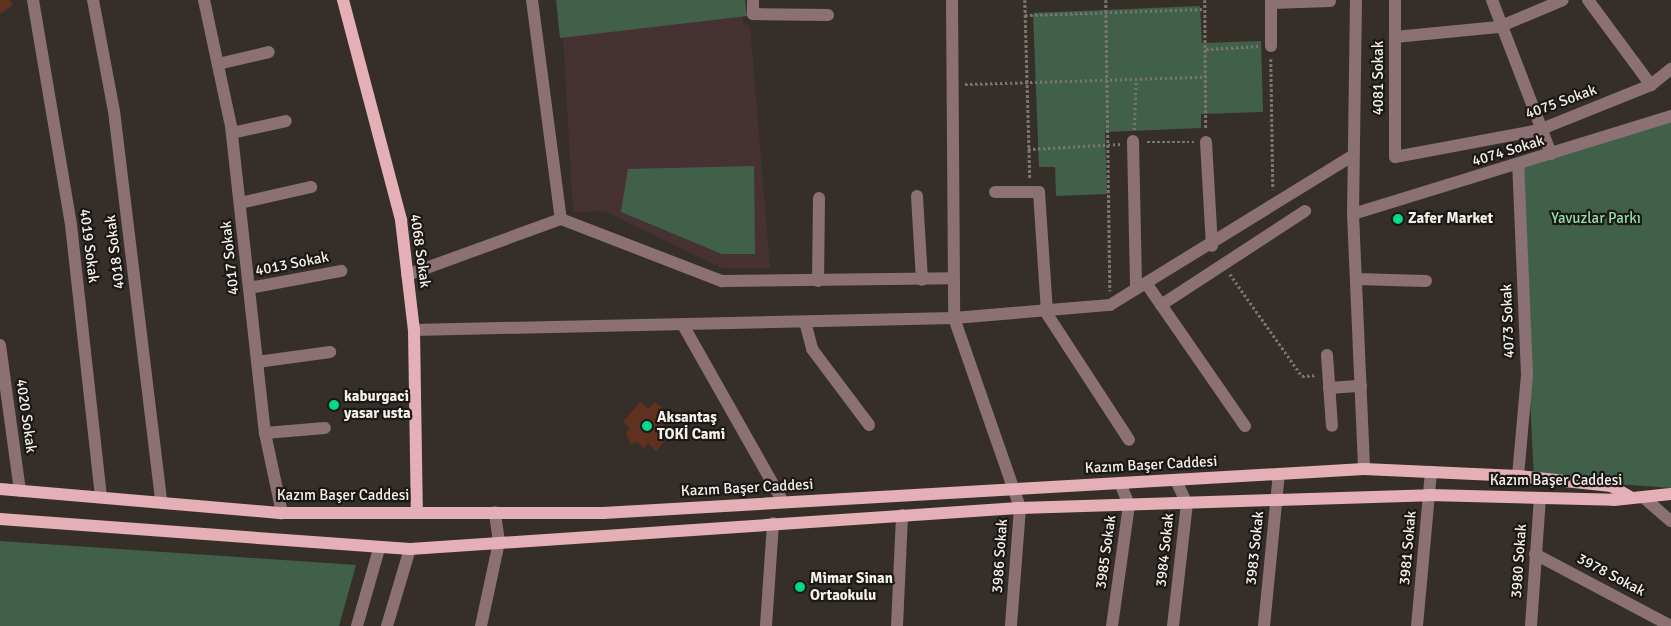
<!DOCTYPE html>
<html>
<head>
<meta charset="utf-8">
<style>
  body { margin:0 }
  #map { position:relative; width:1671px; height:626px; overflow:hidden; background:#362f29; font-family:Signika,sans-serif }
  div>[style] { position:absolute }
  .education>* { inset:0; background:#463233 }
  .green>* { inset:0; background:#416049 }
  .building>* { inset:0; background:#613120 }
  .path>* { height:2.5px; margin-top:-1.25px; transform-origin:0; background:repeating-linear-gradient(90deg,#7b7570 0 2.5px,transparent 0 5px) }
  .minor>* { height:12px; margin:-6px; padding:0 6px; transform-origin:6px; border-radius:6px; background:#8b7074 }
  .major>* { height:12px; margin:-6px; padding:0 6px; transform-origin:6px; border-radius:6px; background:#e5afb8 }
  .dots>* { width:14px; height:14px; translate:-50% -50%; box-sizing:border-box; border:2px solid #1b1815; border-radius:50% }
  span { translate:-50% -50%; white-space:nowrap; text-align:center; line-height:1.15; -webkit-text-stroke:4.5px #1b1815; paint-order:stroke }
  .street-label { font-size:15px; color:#f4f0ec }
  .poi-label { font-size:15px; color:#f4f0ec; font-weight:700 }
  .left { translate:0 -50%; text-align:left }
  .park-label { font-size:15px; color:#95dfa8 }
</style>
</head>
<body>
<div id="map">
  <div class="education">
    <div style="clip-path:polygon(561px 0,741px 0,743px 23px,750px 26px,770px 268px,722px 268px,604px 211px,573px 212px)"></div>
  </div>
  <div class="green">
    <div style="clip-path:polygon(556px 0,745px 0,747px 16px,560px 38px)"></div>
    <div style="clip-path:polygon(1200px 6px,1202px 43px,1261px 41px,1263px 112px,1201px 114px,1201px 128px,1105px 132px,1107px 194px,1056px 196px,1055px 167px,1039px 167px,1033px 13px)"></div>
    <div style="clip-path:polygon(1671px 116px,1671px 488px,1534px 478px,1518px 164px)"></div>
    <div style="clip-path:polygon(754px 166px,755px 254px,722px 254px,621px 212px,628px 169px)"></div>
    <div style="clip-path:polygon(0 541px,356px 565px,339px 626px,0 626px)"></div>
  </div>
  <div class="building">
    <div style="clip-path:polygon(0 0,10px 0,13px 5px,0 14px)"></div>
    <div style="clip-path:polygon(640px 402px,649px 409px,655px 402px,672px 416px,664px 425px,672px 432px,656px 451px,648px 443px,644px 448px,638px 442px,631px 444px,626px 433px,630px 428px,623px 422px)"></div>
  </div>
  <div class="path">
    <div style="left:1025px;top:0;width:178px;rotate:88.4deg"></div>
    <div style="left:1106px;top:0;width:291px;rotate:89.2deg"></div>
    <div style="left:1205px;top:0;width:129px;rotate:89.6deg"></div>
    <div style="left:1025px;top:15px;width:180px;rotate:-1.9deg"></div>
    <div style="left:1206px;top:49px;width:53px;rotate:-3.2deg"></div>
    <div style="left:1271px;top:59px;width:130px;rotate:89.1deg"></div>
    <div style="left:965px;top:84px;width:241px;rotate:-1.7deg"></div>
    <div style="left:1134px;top:130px;width:49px;rotate:-87.7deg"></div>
    <div style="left:1147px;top:142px;width:47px"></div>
    <div style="left:1028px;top:149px;width:93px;rotate:-3.1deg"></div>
    <div style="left:1230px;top:274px;width:125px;rotate:54.8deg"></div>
    <div style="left:1302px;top:376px;width:15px;rotate:-4deg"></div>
  </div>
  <div class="minor">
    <div style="left:33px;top:0;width:228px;rotate:80.4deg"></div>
    <div style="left:71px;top:225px;width:274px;rotate:83.7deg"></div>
    <div style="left:93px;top:0;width:113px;rotate:79.3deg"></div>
    <div style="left:114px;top:111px;width:393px;rotate:83.1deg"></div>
    <div style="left:204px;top:0;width:129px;rotate:77.9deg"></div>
    <div style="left:231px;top:126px;width:309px;rotate:83.7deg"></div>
    <div style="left:265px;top:433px;width:82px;rotate:78deg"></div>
    <div style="left:532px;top:0;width:221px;rotate:82.5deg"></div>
    <div style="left:753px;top:0;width:14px;rotate:90deg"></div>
    <div style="left:753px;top:14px;width:75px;rotate:0.8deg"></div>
    <div style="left:952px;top:0;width:318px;rotate:89.6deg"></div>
    <div style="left:954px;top:318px;width:201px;rotate:70.8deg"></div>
    <div style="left:1020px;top:508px;width:118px;rotate:94.4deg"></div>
    <div style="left:1356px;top:0;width:214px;rotate:90.8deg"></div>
    <div style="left:1353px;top:214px;width:255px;rotate:87.5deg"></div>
    <div style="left:1395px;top:0;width:157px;rotate:90deg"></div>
    <div style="left:1395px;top:157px;width:147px;rotate:-10.6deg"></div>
    <div style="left:1539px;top:130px;width:121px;rotate:-21.9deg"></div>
    <div style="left:1651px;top:85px;width:26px;rotate:-39deg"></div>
    <div style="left:1492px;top:0;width:165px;rotate:69deg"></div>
    <div style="left:1588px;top:0;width:106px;rotate:53.5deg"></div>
    <div style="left:1271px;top:3px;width:59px;rotate:-1.9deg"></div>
    <div style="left:1395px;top:37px;width:104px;rotate:-5.5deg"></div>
    <div style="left:1499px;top:27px;width:69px;rotate:-22.9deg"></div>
    <div style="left:1271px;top:46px;width:46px;rotate:-90deg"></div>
    <div style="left:218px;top:64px;width:52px;rotate:-13.2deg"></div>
    <div style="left:232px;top:133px;width:55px;rotate:-12.5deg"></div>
    <div style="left:1133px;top:141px;width:148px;rotate:88.8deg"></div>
    <div style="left:1206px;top:142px;width:104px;rotate:86.7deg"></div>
    <div style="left:995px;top:192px;width:44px"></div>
    <div style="left:1039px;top:192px;width:122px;rotate:86.2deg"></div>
    <div style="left:1047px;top:314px;width:150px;rotate:56.9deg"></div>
    <div style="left:917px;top:196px;width:84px;rotate:86.6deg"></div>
    <div style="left:240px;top:203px;width:73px;rotate:-12.7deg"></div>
    <div style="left:1353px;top:214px;width:333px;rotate:-17.1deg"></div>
    <div style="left:407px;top:275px;width:164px;rotate:-20deg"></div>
    <div style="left:561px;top:219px;width:173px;rotate:21.1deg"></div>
    <div style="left:722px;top:281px;width:230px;rotate:-0.7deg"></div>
    <div style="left:1356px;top:279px;width:70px;rotate:1.6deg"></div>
    <div style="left:818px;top:281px;width:83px;rotate:-89.3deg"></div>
    <div style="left:1146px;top:283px;width:174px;rotate:55.3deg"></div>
    <div style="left:249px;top:288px;width:94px;rotate:-10.5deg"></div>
    <div style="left:1161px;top:305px;width:172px;rotate:-33.1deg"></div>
    <div style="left:805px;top:322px;width:28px;rotate:75deg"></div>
    <div style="left:812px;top:349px;width:95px;rotate:53.1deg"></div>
    <div style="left:683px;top:325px;width:203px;rotate:60.5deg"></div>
    <div style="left:414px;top:330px;width:540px;rotate:-1.27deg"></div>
    <div style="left:954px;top:318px;width:157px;rotate:-4.8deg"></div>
    <div style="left:1110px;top:305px;width:286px;rotate:-31.6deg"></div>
    <div style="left:0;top:345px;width:147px;rotate:82.2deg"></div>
    <div style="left:1327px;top:355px;width:71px;rotate:86deg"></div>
    <div style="left:257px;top:362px;width:74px;rotate:-7.8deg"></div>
    <div style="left:1329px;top:388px;width:32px;rotate:-4deg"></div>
    <div style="left:265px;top:433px;width:60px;rotate:-4.8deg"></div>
    <div style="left:1518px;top:476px;width:101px;rotate:-84.9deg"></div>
    <div style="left:1527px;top:375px;width:211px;rotate:-92.4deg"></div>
    <div style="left:1643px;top:497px;width:37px;rotate:41deg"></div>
    <div style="left:1535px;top:554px;width:154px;rotate:27.9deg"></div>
    <div style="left:357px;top:626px;width:80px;rotate:-74.1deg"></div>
    <div style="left:387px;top:626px;width:80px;rotate:-73.4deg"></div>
    <div style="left:481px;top:626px;width:86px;rotate:-77.9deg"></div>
    <div style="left:499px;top:542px;width:30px;rotate:-98deg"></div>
    <div style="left:766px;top:626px;width:103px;rotate:-86.1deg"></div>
    <div style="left:897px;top:626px;width:111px;rotate:-87.4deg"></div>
    <div style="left:1112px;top:626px;width:122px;rotate:-82deg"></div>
    <div style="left:1129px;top:505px;width:24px;rotate:-112deg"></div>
    <div style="left:1173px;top:626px;width:123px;rotate:-83.5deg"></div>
    <div style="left:1187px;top:504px;width:26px;rotate:-115deg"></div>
    <div style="left:1264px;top:626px;width:153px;rotate:-84.4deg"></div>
    <div style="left:1417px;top:626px;width:155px;rotate:-84.8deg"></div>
    <div style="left:1531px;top:626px;width:128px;rotate:-86deg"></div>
  </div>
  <div class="major">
    <div style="left:343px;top:0;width:228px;rotate:75.2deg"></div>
    <div style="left:401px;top:220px;width:111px;rotate:83.3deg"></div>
    <div style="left:414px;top:330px;width:182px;rotate:89.1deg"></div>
    <div style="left:0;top:489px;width:283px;rotate:4.9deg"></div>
    <div style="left:282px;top:513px;width:321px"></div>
    <div style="left:603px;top:513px;width:762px;rotate:-3.31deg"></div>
    <div style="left:1364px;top:469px;width:154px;rotate:2.6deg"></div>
    <div style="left:1518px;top:476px;width:94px;rotate:6.1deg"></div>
    <div style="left:1611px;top:486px;width:22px;rotate:30deg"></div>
    <div style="left:0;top:519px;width:411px;rotate:4.2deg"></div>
    <div style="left:410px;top:549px;width:611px;rotate:-3.85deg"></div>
    <div style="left:1020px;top:508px;width:409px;rotate:-1.8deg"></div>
    <div style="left:1429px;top:495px;width:185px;rotate:1.5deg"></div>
    <div style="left:1614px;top:500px;width:57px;rotate:-6deg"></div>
  </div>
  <div class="dots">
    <div style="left:1398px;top:219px;background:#03d98b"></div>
    <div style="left:334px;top:405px;background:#03d98b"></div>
    <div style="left:647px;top:426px;background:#03d98b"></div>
    <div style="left:800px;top:587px;background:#03d98b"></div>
  </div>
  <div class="street-label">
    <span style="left:1379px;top:78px;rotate:-90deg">4081 Sokak</span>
    <span style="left:1561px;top:102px;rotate:-20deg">4075 Sokak</span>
    <span style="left:1508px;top:151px;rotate:-17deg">4074 Sokak</span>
    <span style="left:89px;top:246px;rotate:83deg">4019 Sokak</span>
    <span style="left:420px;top:251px;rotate:82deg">4068 Sokak</span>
    <span style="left:115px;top:252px;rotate:-97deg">4018 Sokak</span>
    <span style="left:230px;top:258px;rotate:-96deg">4017 Sokak</span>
    <span style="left:292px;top:264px;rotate:-11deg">4013 Sokak</span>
    <span style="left:1508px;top:321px;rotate:-92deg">4073 Sokak</span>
    <span style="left:26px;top:416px;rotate:82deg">4020 Sokak</span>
    <span style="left:1151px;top:465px;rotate:-3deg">Kazım Başer Caddesi</span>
    <span style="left:1556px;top:481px">Kazım Başer Caddesi</span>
    <span style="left:747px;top:488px;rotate:-3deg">Kazım Başer Caddesi</span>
    <span style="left:343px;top:496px">Kazım Başer Caddesi</span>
    <span style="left:1255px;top:548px;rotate:-84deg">3983 Sokak</span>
    <span style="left:1408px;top:548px;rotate:-85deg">3981 Sokak</span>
    <span style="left:1165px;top:550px;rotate:-84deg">3984 Sokak</span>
    <span style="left:1106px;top:552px;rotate:-82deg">3985 Sokak</span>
    <span style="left:1000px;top:556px;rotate:-86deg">3986 Sokak</span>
    <span style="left:1519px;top:561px;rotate:-86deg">3980 Sokak</span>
    <span style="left:1611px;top:575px;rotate:28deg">3978 Sokak</span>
  </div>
  <div class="poi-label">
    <span class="left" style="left:1408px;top:219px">Zafer Market</span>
    <span class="left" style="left:344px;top:405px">kaburgaci<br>yasar usta</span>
    <span class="left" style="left:657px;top:426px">Aksantaş<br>TOKİ Cami</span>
    <span class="left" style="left:810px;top:587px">Mimar Sinan<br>Ortaokulu</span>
  </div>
  <div class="park-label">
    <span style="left:1596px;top:219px">Yavuzlar Parkı</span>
  </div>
</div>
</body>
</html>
